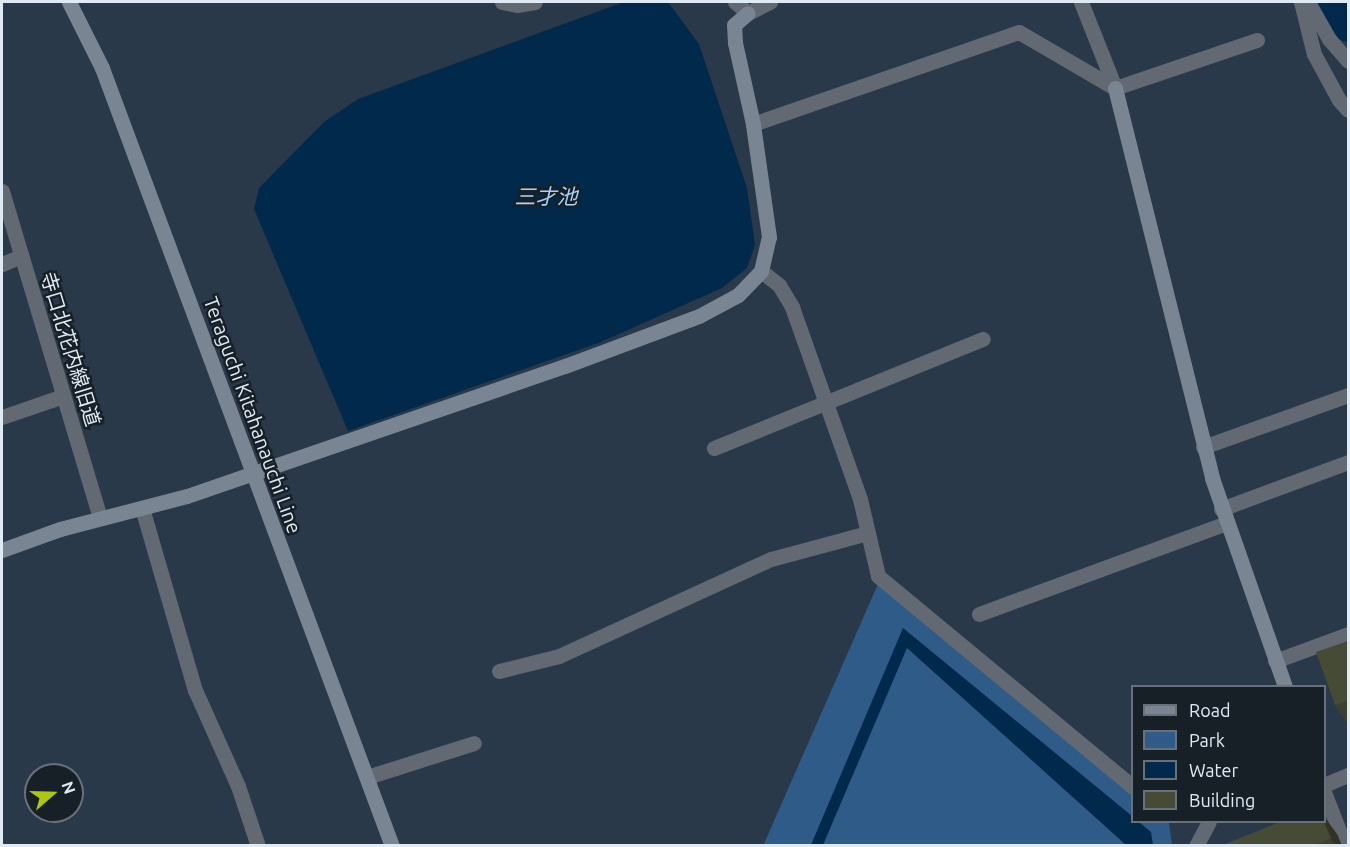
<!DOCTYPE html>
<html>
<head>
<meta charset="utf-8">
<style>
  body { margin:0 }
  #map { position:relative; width:1350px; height:847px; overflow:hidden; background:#29394a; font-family:Ubuntu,"Noto Sans JP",sans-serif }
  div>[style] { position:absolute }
  .green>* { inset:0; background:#2e5b87 }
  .water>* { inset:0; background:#01294c }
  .river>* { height:39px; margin:-19.5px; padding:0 19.5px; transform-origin:19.5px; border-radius:19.5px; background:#01294c }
  .street>* { height:15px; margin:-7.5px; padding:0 7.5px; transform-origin:7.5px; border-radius:7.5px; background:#626972 }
  .secondary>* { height:15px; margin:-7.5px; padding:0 7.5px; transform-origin:7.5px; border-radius:7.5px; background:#798592 }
  .wall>* { inset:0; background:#3c402e }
  .shaded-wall>* { inset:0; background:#313425 }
  .building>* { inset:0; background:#464b35 }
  span { translate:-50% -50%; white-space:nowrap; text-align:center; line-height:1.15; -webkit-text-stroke:5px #182027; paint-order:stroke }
  .street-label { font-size:20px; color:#e0eaf5 }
  .water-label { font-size:21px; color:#a7d1fd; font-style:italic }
  .frame { position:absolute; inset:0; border:3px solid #e0eaf5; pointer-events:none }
  .legend { position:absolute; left:1131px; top:685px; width:195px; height:138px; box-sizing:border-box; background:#182027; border:2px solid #687179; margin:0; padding:8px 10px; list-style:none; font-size:18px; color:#e0eaf5 }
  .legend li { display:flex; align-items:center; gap:12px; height:30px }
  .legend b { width:30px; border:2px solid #687179 }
  .north { position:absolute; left:24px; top:763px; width:60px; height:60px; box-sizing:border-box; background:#182027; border:2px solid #687179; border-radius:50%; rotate:70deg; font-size:16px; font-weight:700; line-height:24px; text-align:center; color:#e0eaf5 }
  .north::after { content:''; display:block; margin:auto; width:21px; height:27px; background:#adc60e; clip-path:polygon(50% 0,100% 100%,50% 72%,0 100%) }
</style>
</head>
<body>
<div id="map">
  <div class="green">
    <div style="clip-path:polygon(878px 584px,1132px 791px,1132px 822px,1169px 822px,1172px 845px,763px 846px)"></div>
  </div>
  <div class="water">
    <div style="clip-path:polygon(624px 2px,668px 2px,699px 44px,747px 188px,755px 245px,747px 268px,722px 288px,601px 342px,348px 431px,254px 209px,259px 188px,324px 122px,358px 99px)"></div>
    <div style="clip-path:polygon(903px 628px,1132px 816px,1132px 822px,1139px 822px,1151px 832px,1153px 845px,1126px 845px,907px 648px,823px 845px,811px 845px)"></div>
  </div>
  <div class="river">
    <div style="left:1334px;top:2px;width:24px;rotate:55deg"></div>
  </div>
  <div class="street">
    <div style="left:502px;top:2px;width:15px;rotate:11deg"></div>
    <div style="left:517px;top:5px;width:18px;rotate:-9deg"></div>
    <div style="left:735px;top:2px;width:17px;rotate:40deg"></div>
    <div style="left:748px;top:13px;width:25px;rotate:-27deg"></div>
    <div style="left:1081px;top:2px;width:92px;rotate:68.4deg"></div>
    <div style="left:1301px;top:2px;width:54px;rotate:76deg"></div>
    <div style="left:1314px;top:54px;width:52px;rotate:61.5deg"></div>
    <div style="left:1339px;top:100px;width:13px;rotate:48deg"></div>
    <div style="left:1308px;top:2px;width:43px;rotate:60.4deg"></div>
    <div style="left:1329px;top:39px;width:29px;rotate:49deg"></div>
    <div style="left:753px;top:124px;width:281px;rotate:-19.1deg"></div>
    <div style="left:1019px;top:32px;width:111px;rotate:30.3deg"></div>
    <div style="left:1115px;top:88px;width:150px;rotate:-18.7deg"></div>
    <div style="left:2px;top:191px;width:341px;rotate:73.3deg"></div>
    <div style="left:2px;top:264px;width:21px;rotate:-23deg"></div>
    <div style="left:761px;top:271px;width:23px;rotate:38deg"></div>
    <div style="left:779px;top:285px;width:26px;rotate:59deg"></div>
    <div style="left:792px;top:307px;width:204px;rotate:70.5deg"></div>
    <div style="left:860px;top:499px;width:79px;rotate:76.8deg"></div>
    <div style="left:878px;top:576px;width:330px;rotate:39.6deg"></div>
    <div style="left:2px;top:417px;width:65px;rotate:-19deg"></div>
    <div style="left:1203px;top:447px;width:154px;rotate:-19.7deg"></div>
    <div style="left:714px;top:448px;width:290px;rotate:-22.1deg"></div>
    <div style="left:142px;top:508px;width:190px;rotate:73.8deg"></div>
    <div style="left:195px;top:690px;width:105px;rotate:65.9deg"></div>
    <div style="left:238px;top:786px;width:63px;rotate:71.6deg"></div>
    <div style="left:1221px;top:509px;width:135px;rotate:-20.3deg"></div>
    <div style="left:979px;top:614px;width:263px;rotate:-20.2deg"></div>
    <div style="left:1275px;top:661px;width:78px;rotate:-20.3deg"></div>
    <div style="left:499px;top:671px;width:62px;rotate:-14deg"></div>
    <div style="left:559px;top:656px;width:233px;rotate:-24.6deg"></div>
    <div style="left:771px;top:559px;width:100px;rotate:-15deg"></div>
    <div style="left:367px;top:777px;width:112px;rotate:-17.6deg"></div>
    <div style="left:1324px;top:785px;width:26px;rotate:-23deg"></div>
    <div style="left:1324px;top:792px;width:58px;rotate:68.7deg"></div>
    <div style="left:1196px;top:846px;width:27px;rotate:-62deg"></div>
  </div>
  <div class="secondary">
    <div style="left:69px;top:2px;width:74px;rotate:63.4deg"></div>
    <div style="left:102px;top:68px;width:830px;rotate:69.56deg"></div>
    <div style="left:1115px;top:88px;width:402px;rotate:76deg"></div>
    <div style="left:1212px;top:478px;width:220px;rotate:70.7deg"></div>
    <div style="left:2px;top:550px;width:62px;rotate:-19.9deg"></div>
    <div style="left:60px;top:529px;width:131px;rotate:-14.6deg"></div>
    <div style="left:187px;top:496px;width:400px;rotate:-19deg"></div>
    <div style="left:565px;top:366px;width:143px;rotate:-20.5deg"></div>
    <div style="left:699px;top:316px;width:44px;rotate:-28.3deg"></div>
    <div style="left:738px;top:295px;width:33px;rotate:-46deg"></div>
    <div style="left:761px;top:271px;width:35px;rotate:-77deg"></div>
    <div style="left:769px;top:237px;width:114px;rotate:-98.1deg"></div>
    <div style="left:753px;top:124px;width:83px;rotate:-102.5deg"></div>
    <div style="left:735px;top:43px;width:18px;rotate:-93deg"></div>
    <div style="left:734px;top:25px;width:18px;rotate:-41deg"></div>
  </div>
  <div class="wall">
    <div style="clip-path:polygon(1348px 641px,1348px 724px,1335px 705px)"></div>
    <div style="clip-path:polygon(1337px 834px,1342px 846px,1220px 846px)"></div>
  </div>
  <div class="shaded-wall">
    <div style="clip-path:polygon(1324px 816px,1337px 834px,1342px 846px,1336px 846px,1331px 838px,1324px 822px)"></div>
  </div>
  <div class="building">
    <div style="clip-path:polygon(1348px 641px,1348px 701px,1335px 705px,1316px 652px)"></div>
    <div style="clip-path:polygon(1280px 822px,1324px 822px,1331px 838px,1313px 846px,1220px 846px)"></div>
  </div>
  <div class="street-label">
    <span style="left:71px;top:349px;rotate:73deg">寺口北花内線旧道</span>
    <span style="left:253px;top:415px;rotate:70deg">Teraguchi Kitahanauchi Line</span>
  </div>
  <div class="water-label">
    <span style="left:546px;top:196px">三才池</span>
  </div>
  <div class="frame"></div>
  <ul class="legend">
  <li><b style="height:8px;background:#798592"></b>Road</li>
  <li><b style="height:16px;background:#2e5b87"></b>Park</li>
  <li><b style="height:16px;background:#01294c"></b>Water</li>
  <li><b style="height:16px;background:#464b35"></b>Building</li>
  </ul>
  <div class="north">N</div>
</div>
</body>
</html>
